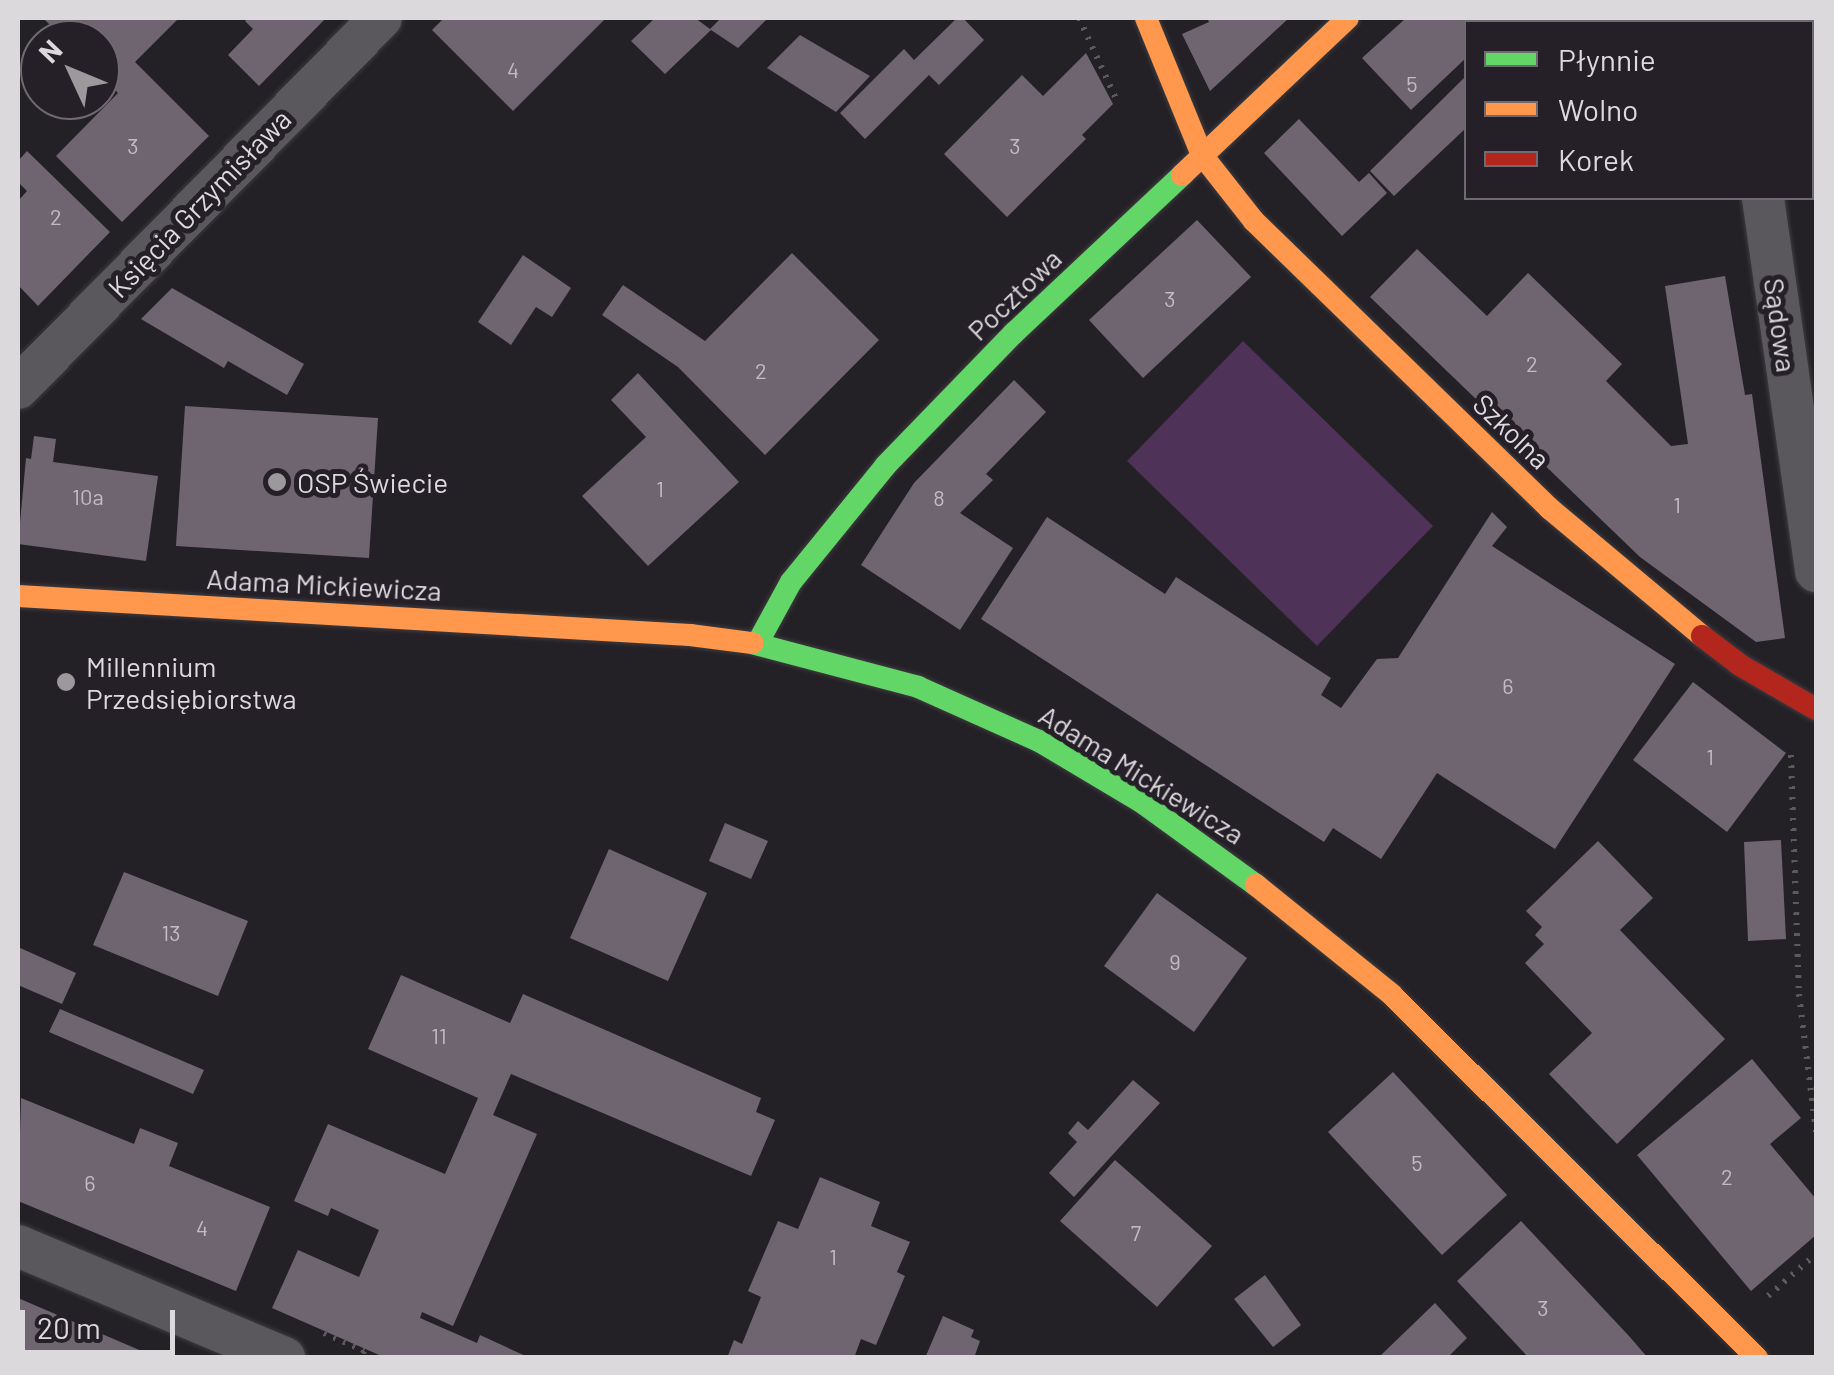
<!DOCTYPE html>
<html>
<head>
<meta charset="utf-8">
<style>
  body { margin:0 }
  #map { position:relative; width:1834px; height:1375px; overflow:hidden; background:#242126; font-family:Barlow,sans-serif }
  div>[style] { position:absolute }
  .green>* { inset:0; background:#4e3258 }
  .building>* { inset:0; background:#6e6571 }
  .path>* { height:6px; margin-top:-3px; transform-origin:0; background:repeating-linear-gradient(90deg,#5c5a5d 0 2.5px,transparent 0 10.5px) }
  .roads { filter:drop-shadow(0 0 2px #3e3c40) drop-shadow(0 0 2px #3e3c40) }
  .street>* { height:42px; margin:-21px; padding:0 21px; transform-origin:21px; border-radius:21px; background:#5a585c }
  .fast>* { height:22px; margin:-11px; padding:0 11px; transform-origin:11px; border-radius:11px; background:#63d668 }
  .slow>* { height:22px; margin:-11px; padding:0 11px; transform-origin:11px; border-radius:11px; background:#ff974d }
  .jam>* { height:22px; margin:-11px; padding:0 11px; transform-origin:11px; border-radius:11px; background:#b3261e }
  .dots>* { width:28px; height:28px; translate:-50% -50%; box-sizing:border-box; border:5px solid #252027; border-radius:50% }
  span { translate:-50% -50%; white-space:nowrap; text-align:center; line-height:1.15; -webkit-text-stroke:10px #252027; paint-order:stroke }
  .number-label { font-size:22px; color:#c0bcc2 }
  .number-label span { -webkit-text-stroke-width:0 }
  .street-label { font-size:28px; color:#dcd9dd }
  .poi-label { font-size:28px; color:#dcd9dd }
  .left { translate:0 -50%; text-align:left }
  .frame { position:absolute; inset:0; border:20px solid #dcd9dd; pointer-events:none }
  .legend { position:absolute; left:1464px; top:20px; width:350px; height:180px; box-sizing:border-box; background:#252027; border:2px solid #6e6a70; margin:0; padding:12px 18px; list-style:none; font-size:30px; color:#dcd9dd }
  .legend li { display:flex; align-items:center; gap:20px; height:50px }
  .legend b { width:50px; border:2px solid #6e6a70 }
  .north { position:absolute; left:20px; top:20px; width:100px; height:100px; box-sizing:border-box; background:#252027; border:2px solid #6e6a70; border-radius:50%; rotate:314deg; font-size:28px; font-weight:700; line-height:40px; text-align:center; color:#dcd9dd }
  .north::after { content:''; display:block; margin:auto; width:35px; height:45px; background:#9c999d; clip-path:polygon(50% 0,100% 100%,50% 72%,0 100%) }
  .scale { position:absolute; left:20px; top:1310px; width:155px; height:45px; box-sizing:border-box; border:5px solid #dcd9dd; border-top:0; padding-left:12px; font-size:30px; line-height:35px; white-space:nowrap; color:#dcd9dd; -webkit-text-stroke:8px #252027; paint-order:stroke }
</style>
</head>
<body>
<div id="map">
  <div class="green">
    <div style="clip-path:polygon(1243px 341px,1433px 526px,1317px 646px,1127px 461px)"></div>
  </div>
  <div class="building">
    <div style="clip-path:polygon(43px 18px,179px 18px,135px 62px,209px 136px,122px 222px,56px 156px,118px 93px,100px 75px,100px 40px,65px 40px)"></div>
    <div style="clip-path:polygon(249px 18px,326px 18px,259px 86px,228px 55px,253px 29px,245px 21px)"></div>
    <div style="clip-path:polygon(444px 18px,602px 18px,604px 20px,513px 111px,432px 30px)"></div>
    <div style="clip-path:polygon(655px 18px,695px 18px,710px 29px,721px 18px,768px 18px,738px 48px,711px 30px,665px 74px,631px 41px)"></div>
    <div style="clip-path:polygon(957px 18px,963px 18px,984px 40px,939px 85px,929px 75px,865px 139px,840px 113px,904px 49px,914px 60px)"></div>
    <div style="clip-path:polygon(1207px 18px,1289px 18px,1210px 91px,1182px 34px,1209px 22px)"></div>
    <div style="clip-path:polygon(1406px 18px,1510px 18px,1504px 22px,1466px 22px,1466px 58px,1411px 110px,1362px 58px)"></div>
    <div style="clip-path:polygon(1521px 18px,1582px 18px,1584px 20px,1516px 22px)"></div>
    <div style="clip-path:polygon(1794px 18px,1816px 18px,1816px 106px,1812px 107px,1812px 22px,1795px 22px)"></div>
    <div style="clip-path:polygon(800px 35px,870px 76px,836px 112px,767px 68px)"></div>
    <div style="clip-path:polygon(1086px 53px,1113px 104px,1082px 135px,1086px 139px,1007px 217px,944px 154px,1022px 75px,1043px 96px)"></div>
    <div style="clip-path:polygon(1466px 76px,1466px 128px,1394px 196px,1370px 171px)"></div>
    <div style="clip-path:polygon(1299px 119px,1359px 182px,1369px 173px,1387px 193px,1342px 236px,1264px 153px)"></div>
    <div style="clip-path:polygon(27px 151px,110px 232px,38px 306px,18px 285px,18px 201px,27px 191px,18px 182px,18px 161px)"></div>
    <div style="clip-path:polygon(1197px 220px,1251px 277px,1143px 378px,1089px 320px)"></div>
    <div style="clip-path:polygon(1417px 249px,1487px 316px,1528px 273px,1622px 364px,1606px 381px,1671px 446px,1688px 444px,1665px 286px,1725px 276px,1745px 395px,1752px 394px,1785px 638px,1756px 642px,1640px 557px,1370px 297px)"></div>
    <div style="clip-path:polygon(792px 253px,879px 340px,765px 455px,678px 367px,602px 315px,623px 285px,705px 341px)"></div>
    <div style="clip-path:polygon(523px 255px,571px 288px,552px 317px,536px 307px,511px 345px,478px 322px)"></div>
    <div style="clip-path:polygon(172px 288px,304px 364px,287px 395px,228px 361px,224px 368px,141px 319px)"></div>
    <div style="clip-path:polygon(638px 373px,739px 482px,648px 566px,582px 496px,646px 437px,611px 400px)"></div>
    <div style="clip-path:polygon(1014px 380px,1046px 412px,986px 474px,993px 480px,960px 513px,1013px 548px,960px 630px,861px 565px,914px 483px)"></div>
    <div style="clip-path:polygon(185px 406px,378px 418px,369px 558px,176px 546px)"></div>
    <div style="clip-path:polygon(34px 436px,56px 439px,53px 462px,158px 476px,146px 561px,18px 544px,26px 458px,31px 459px)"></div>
    <div style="clip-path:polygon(1492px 512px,1507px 527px,1492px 546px,1675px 664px,1555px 849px,1437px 773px,1381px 859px,1333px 828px,1324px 842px,981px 619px,1047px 517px,1165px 594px,1176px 577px,1331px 678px,1321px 695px,1341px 708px,1377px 659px,1398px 658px)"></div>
    <div style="clip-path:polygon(1693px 682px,1786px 753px,1727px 832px,1633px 760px)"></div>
    <div style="clip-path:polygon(725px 823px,768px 841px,751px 879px,709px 861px)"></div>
    <div style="clip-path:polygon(1781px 840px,1786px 939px,1748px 941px,1744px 842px)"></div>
    <div style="clip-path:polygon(1598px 841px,1653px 898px,1620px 930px,1725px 1039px,1617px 1144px,1549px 1074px,1592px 1033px,1525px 963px,1544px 944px,1535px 935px,1542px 927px,1526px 911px)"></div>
    <div style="clip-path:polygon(609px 849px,707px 893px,668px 981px,570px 938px)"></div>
    <div style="clip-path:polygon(124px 872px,248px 921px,218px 996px,93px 945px)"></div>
    <div style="clip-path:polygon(1157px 893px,1247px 958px,1194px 1032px,1104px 966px)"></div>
    <div style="clip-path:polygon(18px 947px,76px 973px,62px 1004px,18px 985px)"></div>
    <div style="clip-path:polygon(401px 975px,510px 1023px,523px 994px,761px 1098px,756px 1112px,775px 1120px,751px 1176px,511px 1074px,493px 1115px,537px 1134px,453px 1326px,422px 1312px,420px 1318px,477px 1343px,480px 1335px,530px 1358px,386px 1358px,272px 1308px,298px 1250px,359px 1277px,379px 1230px,331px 1208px,328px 1216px,294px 1201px,328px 1124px,445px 1174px,478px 1098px,368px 1049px)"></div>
    <div style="clip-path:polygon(60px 1009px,204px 1070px,193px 1094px,49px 1032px)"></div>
    <div style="clip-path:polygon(1752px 1059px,1801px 1118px,1770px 1144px,1816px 1199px,1816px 1235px,1751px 1291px,1637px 1155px)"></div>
    <div style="clip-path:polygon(1393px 1072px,1507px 1195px,1442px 1255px,1328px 1132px)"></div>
    <div style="clip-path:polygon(1133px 1080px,1160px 1103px,1074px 1197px,1049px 1173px,1077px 1142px,1068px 1133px,1078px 1121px,1088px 1130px)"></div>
    <div style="clip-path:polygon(21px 1098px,134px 1144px,140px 1128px,178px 1143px,169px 1166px,270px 1207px,236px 1291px,18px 1201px)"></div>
    <div style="clip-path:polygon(1115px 1160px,1212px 1246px,1157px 1307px,1060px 1221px)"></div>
    <div style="clip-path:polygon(820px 1177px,880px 1202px,871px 1226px,910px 1242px,897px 1272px,905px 1276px,876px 1345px,861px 1339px,854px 1358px,727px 1358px,734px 1340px,742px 1344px,761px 1297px,748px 1291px,778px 1221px,798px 1229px)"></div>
    <div style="clip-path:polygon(1521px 1221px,1629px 1336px,1648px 1358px,1529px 1358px,1457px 1281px)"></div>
    <div style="clip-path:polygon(1265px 1275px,1301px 1325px,1273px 1347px,1234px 1299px)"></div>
    <div style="clip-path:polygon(18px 1298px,158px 1358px,18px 1358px)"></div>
    <div style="clip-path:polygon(1435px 1303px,1467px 1338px,1447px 1358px,1378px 1358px)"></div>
    <div style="clip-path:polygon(943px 1316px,974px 1330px,971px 1337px,980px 1341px,974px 1358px,925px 1358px)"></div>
  </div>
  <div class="path">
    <div style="left:1079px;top:18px;width:94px;rotate:65.4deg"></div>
    <div style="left:1812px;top:140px;width:4px;rotate:27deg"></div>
    <div style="left:1791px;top:755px;width:239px;rotate:88.1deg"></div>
    <div style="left:1799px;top:994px;width:139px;rotate:83deg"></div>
    <div style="left:1768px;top:1296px;width:64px;rotate:-41.2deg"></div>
    <div style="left:324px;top:1333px;width:44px;rotate:24.2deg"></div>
    <div style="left:364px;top:1351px;width:8px;rotate:113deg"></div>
  </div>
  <div class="roads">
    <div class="street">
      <div style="left:1740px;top:18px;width:4px;rotate:76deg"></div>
      <div style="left:1763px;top:198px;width:377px;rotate:81.9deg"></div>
      <div style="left:18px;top:388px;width:518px;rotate:-45.55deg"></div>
      <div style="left:18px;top:1246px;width:289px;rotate:22.8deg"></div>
    </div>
    <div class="fast">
      <div style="left:752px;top:643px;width:172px;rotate:14.8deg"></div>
      <div style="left:918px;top:687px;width:133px;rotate:24.1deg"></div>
      <div style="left:1039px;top:741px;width:121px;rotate:30.8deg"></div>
      <div style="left:1143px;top:803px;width:140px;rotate:36deg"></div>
      <div style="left:757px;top:644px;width:71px;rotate:-61.3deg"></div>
      <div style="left:791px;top:582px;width:151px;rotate:-50.9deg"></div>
      <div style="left:886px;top:465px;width:184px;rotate:-45.9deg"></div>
      <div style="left:1014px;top:333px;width:231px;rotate:-43.2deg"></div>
    </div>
    <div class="slow">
      <div style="left:1146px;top:18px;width:148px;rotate:67.8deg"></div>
      <div style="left:1202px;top:155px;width:84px;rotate:51.8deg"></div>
      <div style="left:1254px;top:221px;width:412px;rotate:44.2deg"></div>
      <div style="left:1549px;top:508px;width:199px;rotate:39.9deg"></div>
      <div style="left:1182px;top:175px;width:228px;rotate:-43.4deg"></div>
      <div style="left:18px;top:596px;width:673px;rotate:3.32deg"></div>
      <div style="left:690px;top:635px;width:63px;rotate:7.4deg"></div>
      <div style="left:1256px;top:885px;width:174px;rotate:38.9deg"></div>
      <div style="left:1391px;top:994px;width:516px;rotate:44.84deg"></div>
    </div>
    <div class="jam">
      <div style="left:1702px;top:636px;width:48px;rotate:37.3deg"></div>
      <div style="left:1740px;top:665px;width:88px;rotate:30.1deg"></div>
    </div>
  </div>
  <div class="dots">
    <div style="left:277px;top:482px;background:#9c999d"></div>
    <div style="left:66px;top:682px;background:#9c999d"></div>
  </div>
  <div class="number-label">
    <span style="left:513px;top:70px">4</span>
    <span style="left:1412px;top:84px">5</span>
    <span style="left:133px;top:146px">3</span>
    <span style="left:1015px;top:146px">3</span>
    <span style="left:56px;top:217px">2</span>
    <span style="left:1170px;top:299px">3</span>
    <span style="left:1532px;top:364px">2</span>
    <span style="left:761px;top:371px">2</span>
    <span style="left:660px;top:489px">1</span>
    <span style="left:88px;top:497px">10a</span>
    <span style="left:939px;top:498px">8</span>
    <span style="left:1677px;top:505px">1</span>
    <span style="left:1508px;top:686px">6</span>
    <span style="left:1710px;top:757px">1</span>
    <span style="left:171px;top:933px">13</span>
    <span style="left:1175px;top:962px">9</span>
    <span style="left:439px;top:1036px">11</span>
    <span style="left:1417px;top:1163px">5</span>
    <span style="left:1727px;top:1177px">2</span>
    <span style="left:90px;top:1183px">6</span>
    <span style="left:202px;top:1228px">4</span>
    <span style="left:1136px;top:1233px">7</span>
    <span style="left:833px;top:1257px">1</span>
    <span style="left:1543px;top:1308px">3</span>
  </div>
  <div class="street-label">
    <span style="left:199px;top:203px;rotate:-46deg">Księcia Grzymisława</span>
    <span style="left:1014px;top:294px;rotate:-44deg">Pocztowa</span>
    <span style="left:1781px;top:325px;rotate:82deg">Sądowa</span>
    <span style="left:1512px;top:431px;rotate:44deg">Szkolna</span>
    <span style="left:324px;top:584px;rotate:3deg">Adama Mickiewicza</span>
    <span style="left:1142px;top:774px;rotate:32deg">Adama Mickiewicza</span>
  </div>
  <div class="poi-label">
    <span class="left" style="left:297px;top:482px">OSP Świecie</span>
    <span class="left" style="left:86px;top:682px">Millennium<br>Przedsiębiorstwa</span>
  </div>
  <div class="frame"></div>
  <ul class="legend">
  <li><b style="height:12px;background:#63d668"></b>Płynnie</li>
  <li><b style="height:12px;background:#ff974d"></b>Wolno</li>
  <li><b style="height:12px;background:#b3261e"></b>Korek</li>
  </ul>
  <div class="north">N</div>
  <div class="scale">20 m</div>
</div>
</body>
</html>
